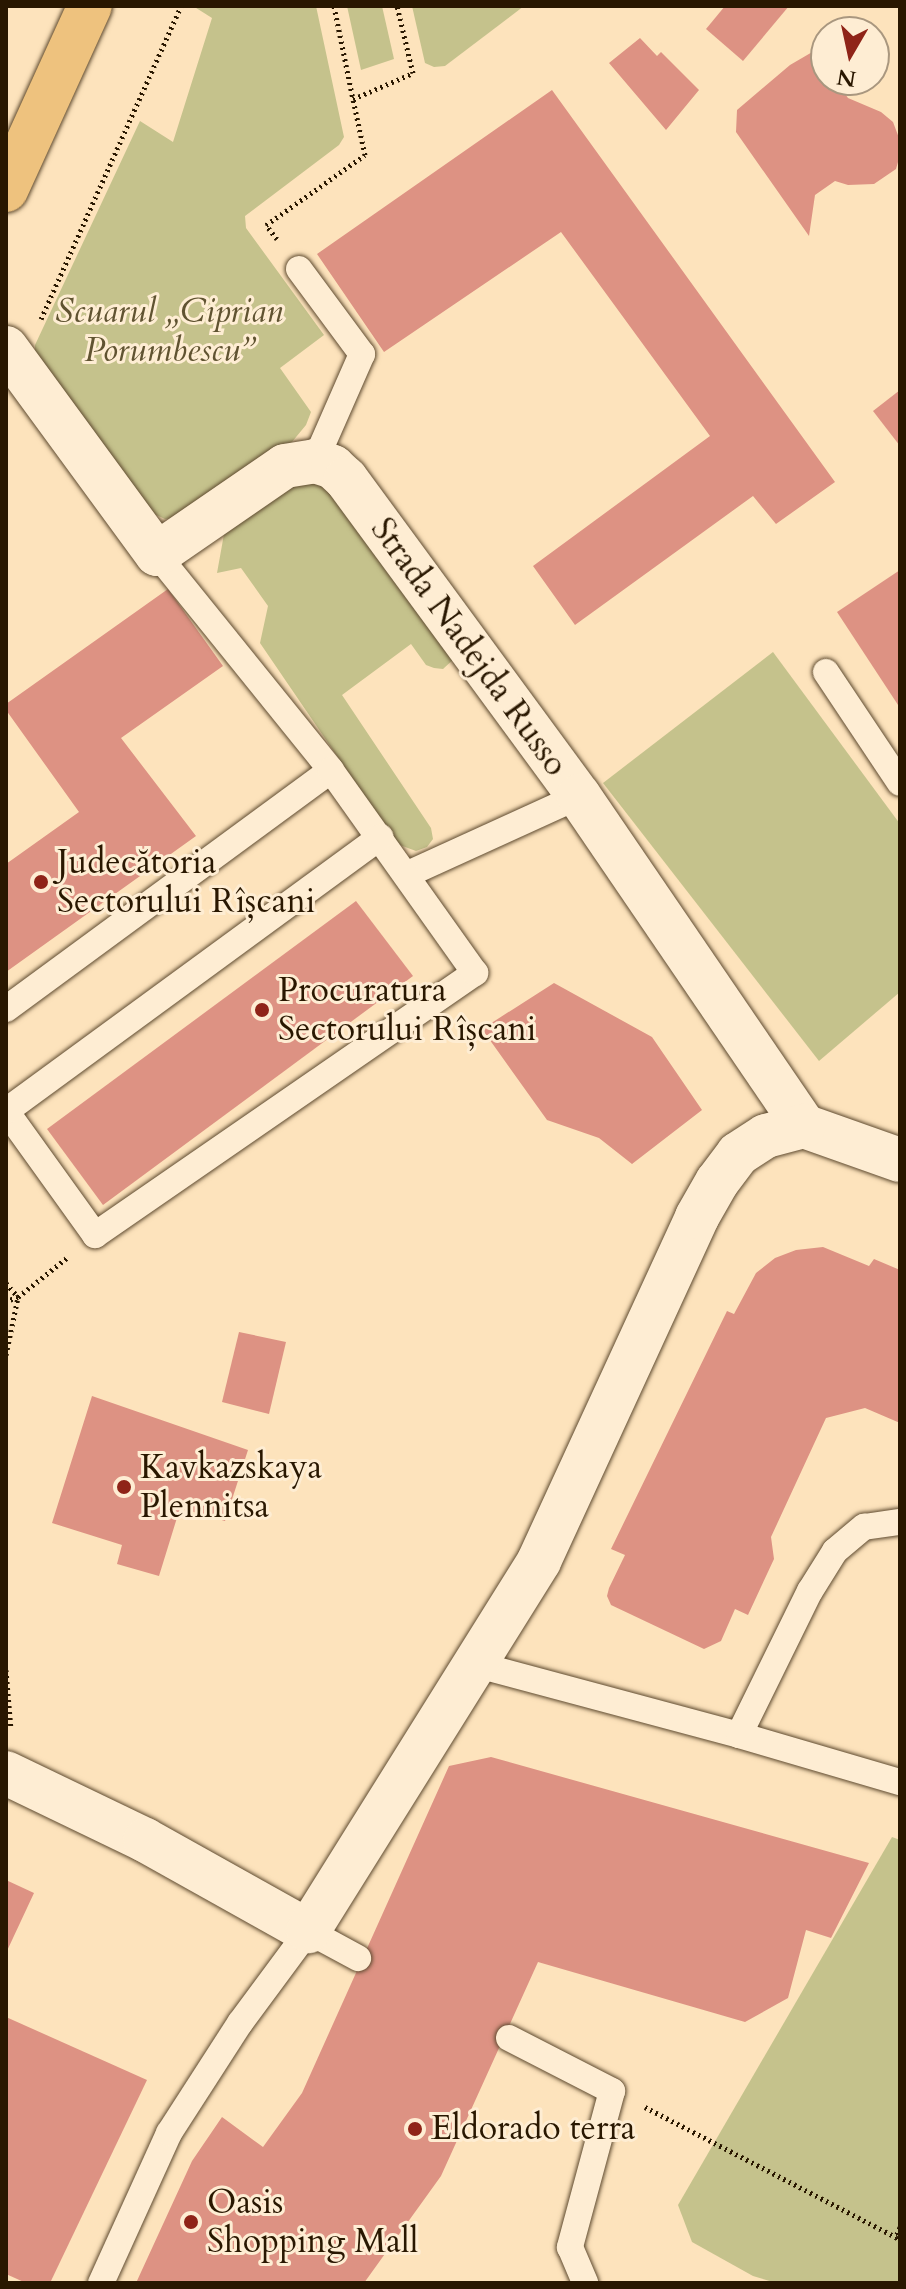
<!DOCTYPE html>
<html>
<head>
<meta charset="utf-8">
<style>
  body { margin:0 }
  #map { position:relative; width:906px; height:2289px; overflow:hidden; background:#fde3bc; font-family:Cardo,serif }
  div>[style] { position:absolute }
  .green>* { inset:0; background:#c5c28c }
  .building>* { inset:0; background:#dd9283 }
  .path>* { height:5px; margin-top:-2.5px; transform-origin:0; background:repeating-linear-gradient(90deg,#291700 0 2px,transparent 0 6px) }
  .roads { filter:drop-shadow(0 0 2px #5e4a2f) drop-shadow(0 0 2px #5e4a2f) }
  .lane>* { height:26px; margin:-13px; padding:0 13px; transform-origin:13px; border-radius:13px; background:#feedd3 }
  .street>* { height:44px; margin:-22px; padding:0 22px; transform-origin:22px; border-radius:22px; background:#feedd3 }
  .primary>* { height:44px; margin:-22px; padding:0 22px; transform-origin:22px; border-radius:22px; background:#eec27e }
  .dots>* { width:22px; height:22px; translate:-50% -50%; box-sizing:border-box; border:4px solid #feedd3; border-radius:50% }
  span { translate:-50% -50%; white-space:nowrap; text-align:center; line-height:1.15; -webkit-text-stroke:6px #feedd3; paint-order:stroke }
  .park-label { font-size:34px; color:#605331; font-style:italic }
  .street-label { font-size:34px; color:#291700 }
  .poi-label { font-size:34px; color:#291700 }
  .left { translate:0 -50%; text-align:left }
  .frame { position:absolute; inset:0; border:8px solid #291700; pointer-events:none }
  .north { position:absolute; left:810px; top:16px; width:80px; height:80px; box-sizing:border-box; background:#feedd3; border:2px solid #a9977f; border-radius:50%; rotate:189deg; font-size:22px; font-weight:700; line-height:32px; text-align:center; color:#291700 }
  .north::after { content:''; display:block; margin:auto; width:28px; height:36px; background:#8f2418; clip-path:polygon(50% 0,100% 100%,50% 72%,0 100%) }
</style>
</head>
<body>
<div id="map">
  <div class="green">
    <div style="clip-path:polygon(193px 6px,316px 6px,344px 137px,339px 145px,245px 216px,246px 228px,324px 335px,280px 368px,311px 412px,306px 425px,287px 448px,178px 518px,165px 519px,154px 514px,35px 351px,35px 345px,140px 121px,173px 142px,212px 18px)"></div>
    <div style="clip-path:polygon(347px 6px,382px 6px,394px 59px,361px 70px)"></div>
    <div style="clip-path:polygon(412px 6px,524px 6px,445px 66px,434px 67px,425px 63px)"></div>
    <div style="clip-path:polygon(310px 467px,455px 658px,443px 669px,434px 668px,426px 665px,411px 644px,342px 695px,431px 828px,433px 839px,427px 847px,416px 851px,397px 844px,260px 643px,268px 606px,241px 568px,217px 573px,226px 523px)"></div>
    <div style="clip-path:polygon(773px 652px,900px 824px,900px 992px,819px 1061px,603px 783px)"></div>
    <div style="clip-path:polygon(892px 1837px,900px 1840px,900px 2283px,776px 2283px,753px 2276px,692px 2242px,678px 2205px)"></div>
  </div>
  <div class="building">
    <div style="clip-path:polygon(725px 6px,789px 6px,743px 61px,706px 29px)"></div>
    <div style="clip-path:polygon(640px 38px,657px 56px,661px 52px,699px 90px,666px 130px,609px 63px)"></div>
    <div style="clip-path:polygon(826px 44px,826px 80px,835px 80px,848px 98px,881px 112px,893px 122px,899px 138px,900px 155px,896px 169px,874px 184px,848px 185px,835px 181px,815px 195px,809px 236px,736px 132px,737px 110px,790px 65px)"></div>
    <div style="clip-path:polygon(552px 90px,835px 482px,776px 524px,753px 496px,575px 625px,533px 566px,710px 436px,561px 232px,384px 352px,317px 254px)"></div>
    <div style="clip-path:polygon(900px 390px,900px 446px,873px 411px)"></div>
    <div style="clip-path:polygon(900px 570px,900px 708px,837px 612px)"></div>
    <div style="clip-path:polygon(168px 589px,223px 666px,121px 738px,196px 836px,6px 972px,6px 864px,79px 812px,6px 710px,6px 704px)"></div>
    <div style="clip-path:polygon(356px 901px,413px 976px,103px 1205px,47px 1129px)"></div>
    <div style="clip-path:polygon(554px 983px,652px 1037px,702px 1110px,632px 1164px,599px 1138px,547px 1120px,482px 1029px)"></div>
    <div style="clip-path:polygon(823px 1247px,869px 1266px,874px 1259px,900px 1270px,900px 1423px,865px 1408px,826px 1418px,771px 1537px,774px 1559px,748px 1615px,735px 1609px,721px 1641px,704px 1649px,611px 1605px,607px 1596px,609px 1588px,625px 1555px,611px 1549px,727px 1311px,734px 1314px,756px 1273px,775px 1258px,796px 1250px)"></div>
    <div style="clip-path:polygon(239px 1332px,286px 1342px,269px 1414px,222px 1402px)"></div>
    <div style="clip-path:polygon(92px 1396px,248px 1450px,225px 1521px,180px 1508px,159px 1576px,117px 1564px,122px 1545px,52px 1523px)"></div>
    <div style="clip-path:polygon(491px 1757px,869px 1863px,831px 1938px,806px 1930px,788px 1998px,745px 2022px,538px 1962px,441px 2176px,364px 2283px,136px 2283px,192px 2161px,222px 2117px,263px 2147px,302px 2093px,449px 1766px)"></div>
    <div style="clip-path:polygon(6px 1880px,34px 1893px,6px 1953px)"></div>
    <div style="clip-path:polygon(6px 2017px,147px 2080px,50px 2283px,26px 2283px,6px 2274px)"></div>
  </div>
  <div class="path">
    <div style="left:334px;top:6px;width:95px;rotate:78.5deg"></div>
    <div style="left:353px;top:99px;width:65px;rotate:-23.4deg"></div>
    <div style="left:413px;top:73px;width:69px;rotate:-103.4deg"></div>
    <div style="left:277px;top:239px;width:18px;rotate:-128deg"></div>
    <div style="left:266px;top:225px;width:121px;rotate:-35.3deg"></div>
    <div style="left:365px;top:155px;width:57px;rotate:-102.1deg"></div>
    <div style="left:41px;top:319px;width:343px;rotate:-65.9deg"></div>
    <div style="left:6px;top:1283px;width:18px;rotate:49deg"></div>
    <div style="left:18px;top:1297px;width:13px;rotate:162deg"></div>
    <div style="left:6px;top:1355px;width:59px;rotate:-78.3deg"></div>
    <div style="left:18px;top:1297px;width:64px;rotate:-38.7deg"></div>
    <div style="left:6px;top:1670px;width:59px;rotate:85.2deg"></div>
    <div style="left:645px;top:2107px;width:283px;rotate:27.4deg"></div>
    <div style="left:900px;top:2227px;width:11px;rotate:112deg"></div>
    <div style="left:896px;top:2237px;width:6px;rotate:45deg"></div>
  </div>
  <div class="roads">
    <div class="lane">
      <div style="left:299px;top:269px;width:106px;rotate:53.5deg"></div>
      <div style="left:362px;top:354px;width:117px;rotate:113.7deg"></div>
      <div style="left:826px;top:672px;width:133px;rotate:56.3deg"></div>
      <div style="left:408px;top:874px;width:188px;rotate:-24.5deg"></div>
      <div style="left:6px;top:1009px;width:403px;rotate:-36.3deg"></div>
      <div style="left:331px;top:770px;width:277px;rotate:-128.9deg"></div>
      <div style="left:6px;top:1111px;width:153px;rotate:54.3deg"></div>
      <div style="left:95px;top:1235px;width:462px;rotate:-34.6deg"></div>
      <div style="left:475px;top:973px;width:249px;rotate:-125.4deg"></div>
      <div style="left:6px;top:1111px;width:464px;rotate:-36.2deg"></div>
      <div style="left:478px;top:1665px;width:270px;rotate:15deg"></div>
      <div style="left:739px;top:1735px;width:168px;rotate:16.3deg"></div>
      <div style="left:739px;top:1735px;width:161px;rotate:-63.8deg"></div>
      <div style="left:810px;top:1591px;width:47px;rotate:-58deg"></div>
      <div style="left:835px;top:1551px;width:38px;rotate:-40deg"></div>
      <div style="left:864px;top:1527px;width:36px;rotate:-8deg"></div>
      <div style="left:509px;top:2038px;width:116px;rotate:27.2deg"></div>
      <div style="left:612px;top:2091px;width:162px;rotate:105.1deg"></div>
      <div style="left:570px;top:2247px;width:39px;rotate:67deg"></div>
      <div style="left:101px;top:2283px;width:165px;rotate:-65.6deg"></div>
      <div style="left:169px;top:2133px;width:131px;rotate:-57.2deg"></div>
      <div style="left:240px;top:2023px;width:114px;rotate:-53.5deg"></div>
      <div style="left:308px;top:1931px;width:57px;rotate:28.4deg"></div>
    </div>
    <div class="street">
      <div style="left:6px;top:348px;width:255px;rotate:53.8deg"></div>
      <div style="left:157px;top:554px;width:155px;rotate:-34.5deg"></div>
      <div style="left:285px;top:466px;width:30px;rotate:-9deg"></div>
      <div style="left:315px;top:461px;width:19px;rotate:18deg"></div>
      <div style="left:333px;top:467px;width:18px;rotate:43deg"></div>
      <div style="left:346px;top:479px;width:393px;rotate:53.7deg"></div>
      <div style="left:579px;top:796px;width:399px;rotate:55.7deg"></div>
      <div style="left:804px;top:1126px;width:102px;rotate:19.5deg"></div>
      <div style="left:6px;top:1773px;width:154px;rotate:25.7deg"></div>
      <div style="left:145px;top:1840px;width:187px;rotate:29.2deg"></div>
      <div style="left:308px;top:1931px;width:436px;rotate:-58deg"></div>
      <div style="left:539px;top:1561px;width:379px;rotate:-65.3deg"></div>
      <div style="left:697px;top:1217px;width:40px;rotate:-60.3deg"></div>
      <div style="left:717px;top:1182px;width:35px;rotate:-53deg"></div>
      <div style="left:738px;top:1154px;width:33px;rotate:-33deg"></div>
      <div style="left:766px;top:1136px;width:39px;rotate:-15deg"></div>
    </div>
    <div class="primary">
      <div style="left:6px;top:190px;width:202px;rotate:-65.5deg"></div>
    </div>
  </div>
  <div class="dots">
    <div style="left:41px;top:882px;background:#8f2418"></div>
    <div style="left:262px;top:1010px;background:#8f2418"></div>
    <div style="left:124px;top:1487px;background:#8f2418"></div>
    <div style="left:415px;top:2129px;background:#8f2418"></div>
    <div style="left:191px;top:2222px;background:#8f2418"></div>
  </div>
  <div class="park-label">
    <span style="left:169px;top:331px">Scuarul „Ciprian<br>Porumbescu”</span>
  </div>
  <div class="street-label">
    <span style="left:469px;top:647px;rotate:54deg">Strada Nadejda Russo</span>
  </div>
  <div class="poi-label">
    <span class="left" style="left:57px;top:882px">Judecătoria<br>Sectorului Rîșcani</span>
    <span class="left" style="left:278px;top:1010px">Procuratura<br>Sectorului Rîșcani</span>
    <span class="left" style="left:140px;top:1487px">Kavkazskaya<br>Plennitsa</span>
    <span class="left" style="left:431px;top:2129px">Eldorado terra</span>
    <span class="left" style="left:207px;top:2222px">Oasis<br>Shopping Mall</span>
  </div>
  <div class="frame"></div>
  <div class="north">N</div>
</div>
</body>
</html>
